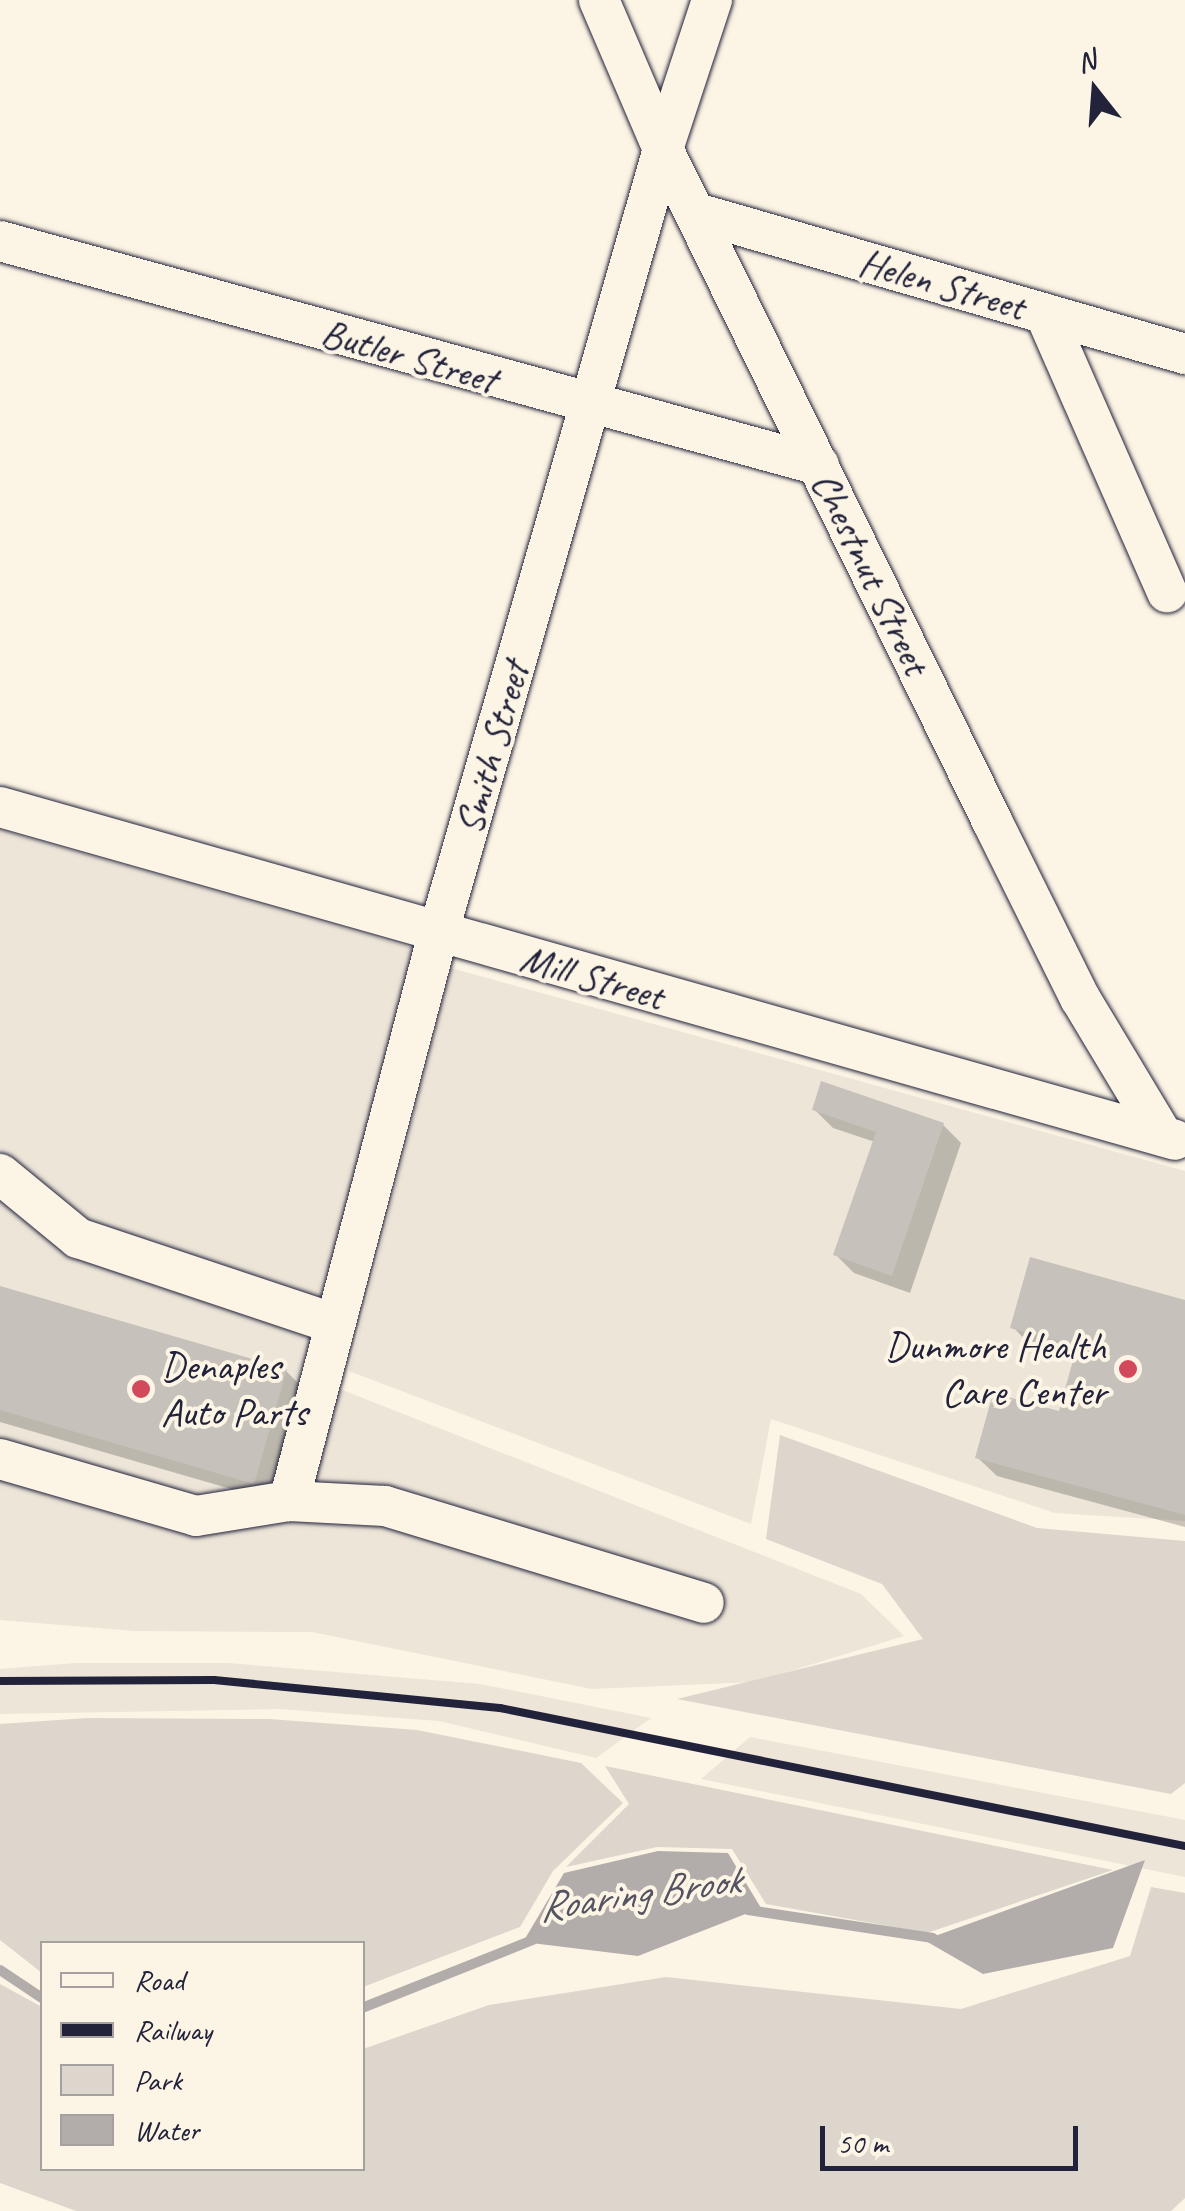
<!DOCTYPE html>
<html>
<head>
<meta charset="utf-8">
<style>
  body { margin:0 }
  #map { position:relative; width:1185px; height:2211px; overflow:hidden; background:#fcf5e5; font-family:Caveat,sans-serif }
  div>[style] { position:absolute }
  .built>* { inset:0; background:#ece5d8 }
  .green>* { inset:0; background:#dcd6cc }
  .water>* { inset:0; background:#b2adab }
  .shadow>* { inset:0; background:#0003 }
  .stream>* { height:10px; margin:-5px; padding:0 5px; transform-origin:5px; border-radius:5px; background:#b2adab }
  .building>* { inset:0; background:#c6c1bb }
  .roads { filter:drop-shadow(0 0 2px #22223b) drop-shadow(0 0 2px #22223b) }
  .minor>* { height:40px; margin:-20px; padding:0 20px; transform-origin:20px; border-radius:20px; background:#fcf5e5 }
  .rail>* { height:8px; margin:-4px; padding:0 4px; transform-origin:4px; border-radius:4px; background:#22223b }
  .dots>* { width:28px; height:28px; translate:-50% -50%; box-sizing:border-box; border:5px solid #fcf5e5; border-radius:50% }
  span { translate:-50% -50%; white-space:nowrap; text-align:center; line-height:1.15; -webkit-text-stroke:8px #fcf5e5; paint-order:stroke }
  .street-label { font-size:40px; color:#22223b }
  .poi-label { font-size:40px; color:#22223b }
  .right { translate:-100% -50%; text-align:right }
  .left { translate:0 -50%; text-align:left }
  .water-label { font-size:42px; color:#545362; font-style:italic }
  .legend { position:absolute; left:40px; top:1941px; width:325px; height:230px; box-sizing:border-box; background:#fcf5e5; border:2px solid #a5a1a1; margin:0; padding:12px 18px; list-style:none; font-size:30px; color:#22223b }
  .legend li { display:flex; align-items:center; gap:20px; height:50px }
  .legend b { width:50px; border:2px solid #a5a1a1 }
  .north { position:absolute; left:1045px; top:40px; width:100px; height:100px; -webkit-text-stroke:8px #fcf5e5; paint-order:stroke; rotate:343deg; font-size:28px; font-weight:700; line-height:40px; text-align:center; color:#22223b }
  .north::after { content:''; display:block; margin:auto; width:35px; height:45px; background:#22223b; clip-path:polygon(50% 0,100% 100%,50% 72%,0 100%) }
  .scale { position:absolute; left:820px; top:2126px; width:258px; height:45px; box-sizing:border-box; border:5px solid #22223b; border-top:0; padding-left:12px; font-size:30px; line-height:35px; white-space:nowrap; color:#22223b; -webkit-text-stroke:8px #fcf5e5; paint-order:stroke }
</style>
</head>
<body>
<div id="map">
  <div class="built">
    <div style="clip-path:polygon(0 830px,433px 954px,312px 1378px,861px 1594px,904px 1636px,755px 1682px,592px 1689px,312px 1632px,135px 1631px,0 1620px)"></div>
    <div style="clip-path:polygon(451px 968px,1185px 1171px,1185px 1521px,1055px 1513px,771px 1419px,751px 1524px,349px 1371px)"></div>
    <div style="clip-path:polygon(76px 1663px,228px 1663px,480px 1684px,651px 1718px,596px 1758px,439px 1721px,279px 1709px,0 1714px,0 1669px)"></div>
    <div style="clip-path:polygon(750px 1737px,1185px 1820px,1185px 1877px,701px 1779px)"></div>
  </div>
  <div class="green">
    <div style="clip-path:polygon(780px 1435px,1037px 1528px,1185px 1541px,1185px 1783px,1171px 1794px,677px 1699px,923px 1639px,882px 1584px,766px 1539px)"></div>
    <div style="clip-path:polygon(87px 1718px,269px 1719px,417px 1730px,581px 1763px,623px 1803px,553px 1871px,520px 1927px,363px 1987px,362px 1944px,42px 1944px,42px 1973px,0 1940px,0 1724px)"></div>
    <div style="clip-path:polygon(605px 1766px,1113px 1870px,927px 1933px,766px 1904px,732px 1849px,657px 1847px,566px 1867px,629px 1804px)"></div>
    <div style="clip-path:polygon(1151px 1887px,1185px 1893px,1185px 2198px,1171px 2211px,76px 2211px,0 2183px,0 1984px,42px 2007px,42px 2168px,362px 2168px,363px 2049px,489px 2005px,666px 1977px,961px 2009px,1130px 1956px)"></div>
  </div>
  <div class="water">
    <div style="clip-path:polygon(658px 1851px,728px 1853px,761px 1908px,638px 1956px,523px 1942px,564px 1873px)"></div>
    <div style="clip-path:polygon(1145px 1860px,1113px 1948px,983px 1974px,924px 1940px)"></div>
  </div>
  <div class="shadow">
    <div style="clip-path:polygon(814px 1109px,943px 1125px,961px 1143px,910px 1293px,854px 1273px,836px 1255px,875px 1142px,833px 1128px)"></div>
    <div style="clip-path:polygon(0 1288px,286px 1371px,305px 1390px,272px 1501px,0 1422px)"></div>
    <div style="clip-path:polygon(1185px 1302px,1185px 1527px,997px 1476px,978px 1458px,1061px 1414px,1076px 1358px,1031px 1346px,1013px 1327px)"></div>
  </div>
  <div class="stream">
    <div style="left:748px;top:1910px;width:187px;rotate:8.6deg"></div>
    <div style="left:0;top:1970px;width:50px;rotate:33.7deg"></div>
    <div style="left:362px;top:2008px;width:184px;rotate:-21.7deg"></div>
  </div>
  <div class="building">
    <div style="clip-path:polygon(821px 1081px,944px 1123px,892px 1276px,833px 1255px,876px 1132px,812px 1110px)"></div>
    <div style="clip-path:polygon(1030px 1257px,1185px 1300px,1185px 1515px,975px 1458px,993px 1393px,1059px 1411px,1077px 1346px,1010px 1328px)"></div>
    <div style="clip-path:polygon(0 1286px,287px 1369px,254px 1484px,0 1410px)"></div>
  </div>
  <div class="roads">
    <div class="minor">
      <div style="left:599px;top:0;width:162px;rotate:66.8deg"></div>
      <div style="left:663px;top:149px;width:748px;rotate:63.91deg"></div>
      <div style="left:992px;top:821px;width:198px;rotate:63.6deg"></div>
      <div style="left:1080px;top:998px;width:161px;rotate:59deg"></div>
      <div style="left:700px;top:214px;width:505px;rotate:16.1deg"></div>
      <div style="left:0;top:241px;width:849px;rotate:15.3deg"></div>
      <div style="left:1045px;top:314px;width:304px;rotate:66.3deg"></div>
      <div style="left:0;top:807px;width:1221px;rotate:15.82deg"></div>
      <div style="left:0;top:1174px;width:101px;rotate:39.4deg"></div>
      <div style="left:78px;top:1238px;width:271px;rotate:18.5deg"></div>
      <div style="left:0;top:1459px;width:204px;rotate:16.2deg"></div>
      <div style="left:196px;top:1516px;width:94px;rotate:-9.2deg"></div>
      <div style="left:289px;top:1501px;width:96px;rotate:3deg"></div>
      <div style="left:385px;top:1506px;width:333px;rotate:16.9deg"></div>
      <div style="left:289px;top:1501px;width:586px;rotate:-75.28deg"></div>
      <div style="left:438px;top:934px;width:817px;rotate:-74.01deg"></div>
      <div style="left:663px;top:149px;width:157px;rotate:-71.8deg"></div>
    </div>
  </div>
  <div class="rail">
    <div style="left:0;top:1681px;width:214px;rotate:-0.3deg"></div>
    <div style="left:214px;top:1680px;width:287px;rotate:5.6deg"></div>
    <div style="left:500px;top:1708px;width:699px;rotate:11.39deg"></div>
  </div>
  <div class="dots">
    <div style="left:1128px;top:1369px;background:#d1495b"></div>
    <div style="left:141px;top:1389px;background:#d1495b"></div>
  </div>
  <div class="street-label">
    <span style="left:942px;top:284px;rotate:16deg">Helen Street</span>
    <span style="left:409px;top:356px;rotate:16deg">Butler Street</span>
    <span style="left:871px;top:573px;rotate:64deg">Chestnut Street</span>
    <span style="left:492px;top:748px;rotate:-74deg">Smith Street</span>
    <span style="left:592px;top:977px;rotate:16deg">Mill Street</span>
  </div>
  <div class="poi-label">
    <span class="right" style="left:1106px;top:1369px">Dunmore Health<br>Care Center</span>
    <span class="left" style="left:161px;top:1389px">Denaples<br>Auto Parts</span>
  </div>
  <div class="water-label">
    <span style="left:639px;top:1894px;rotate:-8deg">Roaring Brook</span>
  </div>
  <ul class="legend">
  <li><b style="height:12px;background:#fcf5e5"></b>Road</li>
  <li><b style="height:12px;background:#22223b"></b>Railway</li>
  <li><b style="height:28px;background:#dcd6cc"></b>Park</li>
  <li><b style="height:28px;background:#b2adab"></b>Water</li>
  </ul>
  <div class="north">N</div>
  <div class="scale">50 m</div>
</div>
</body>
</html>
